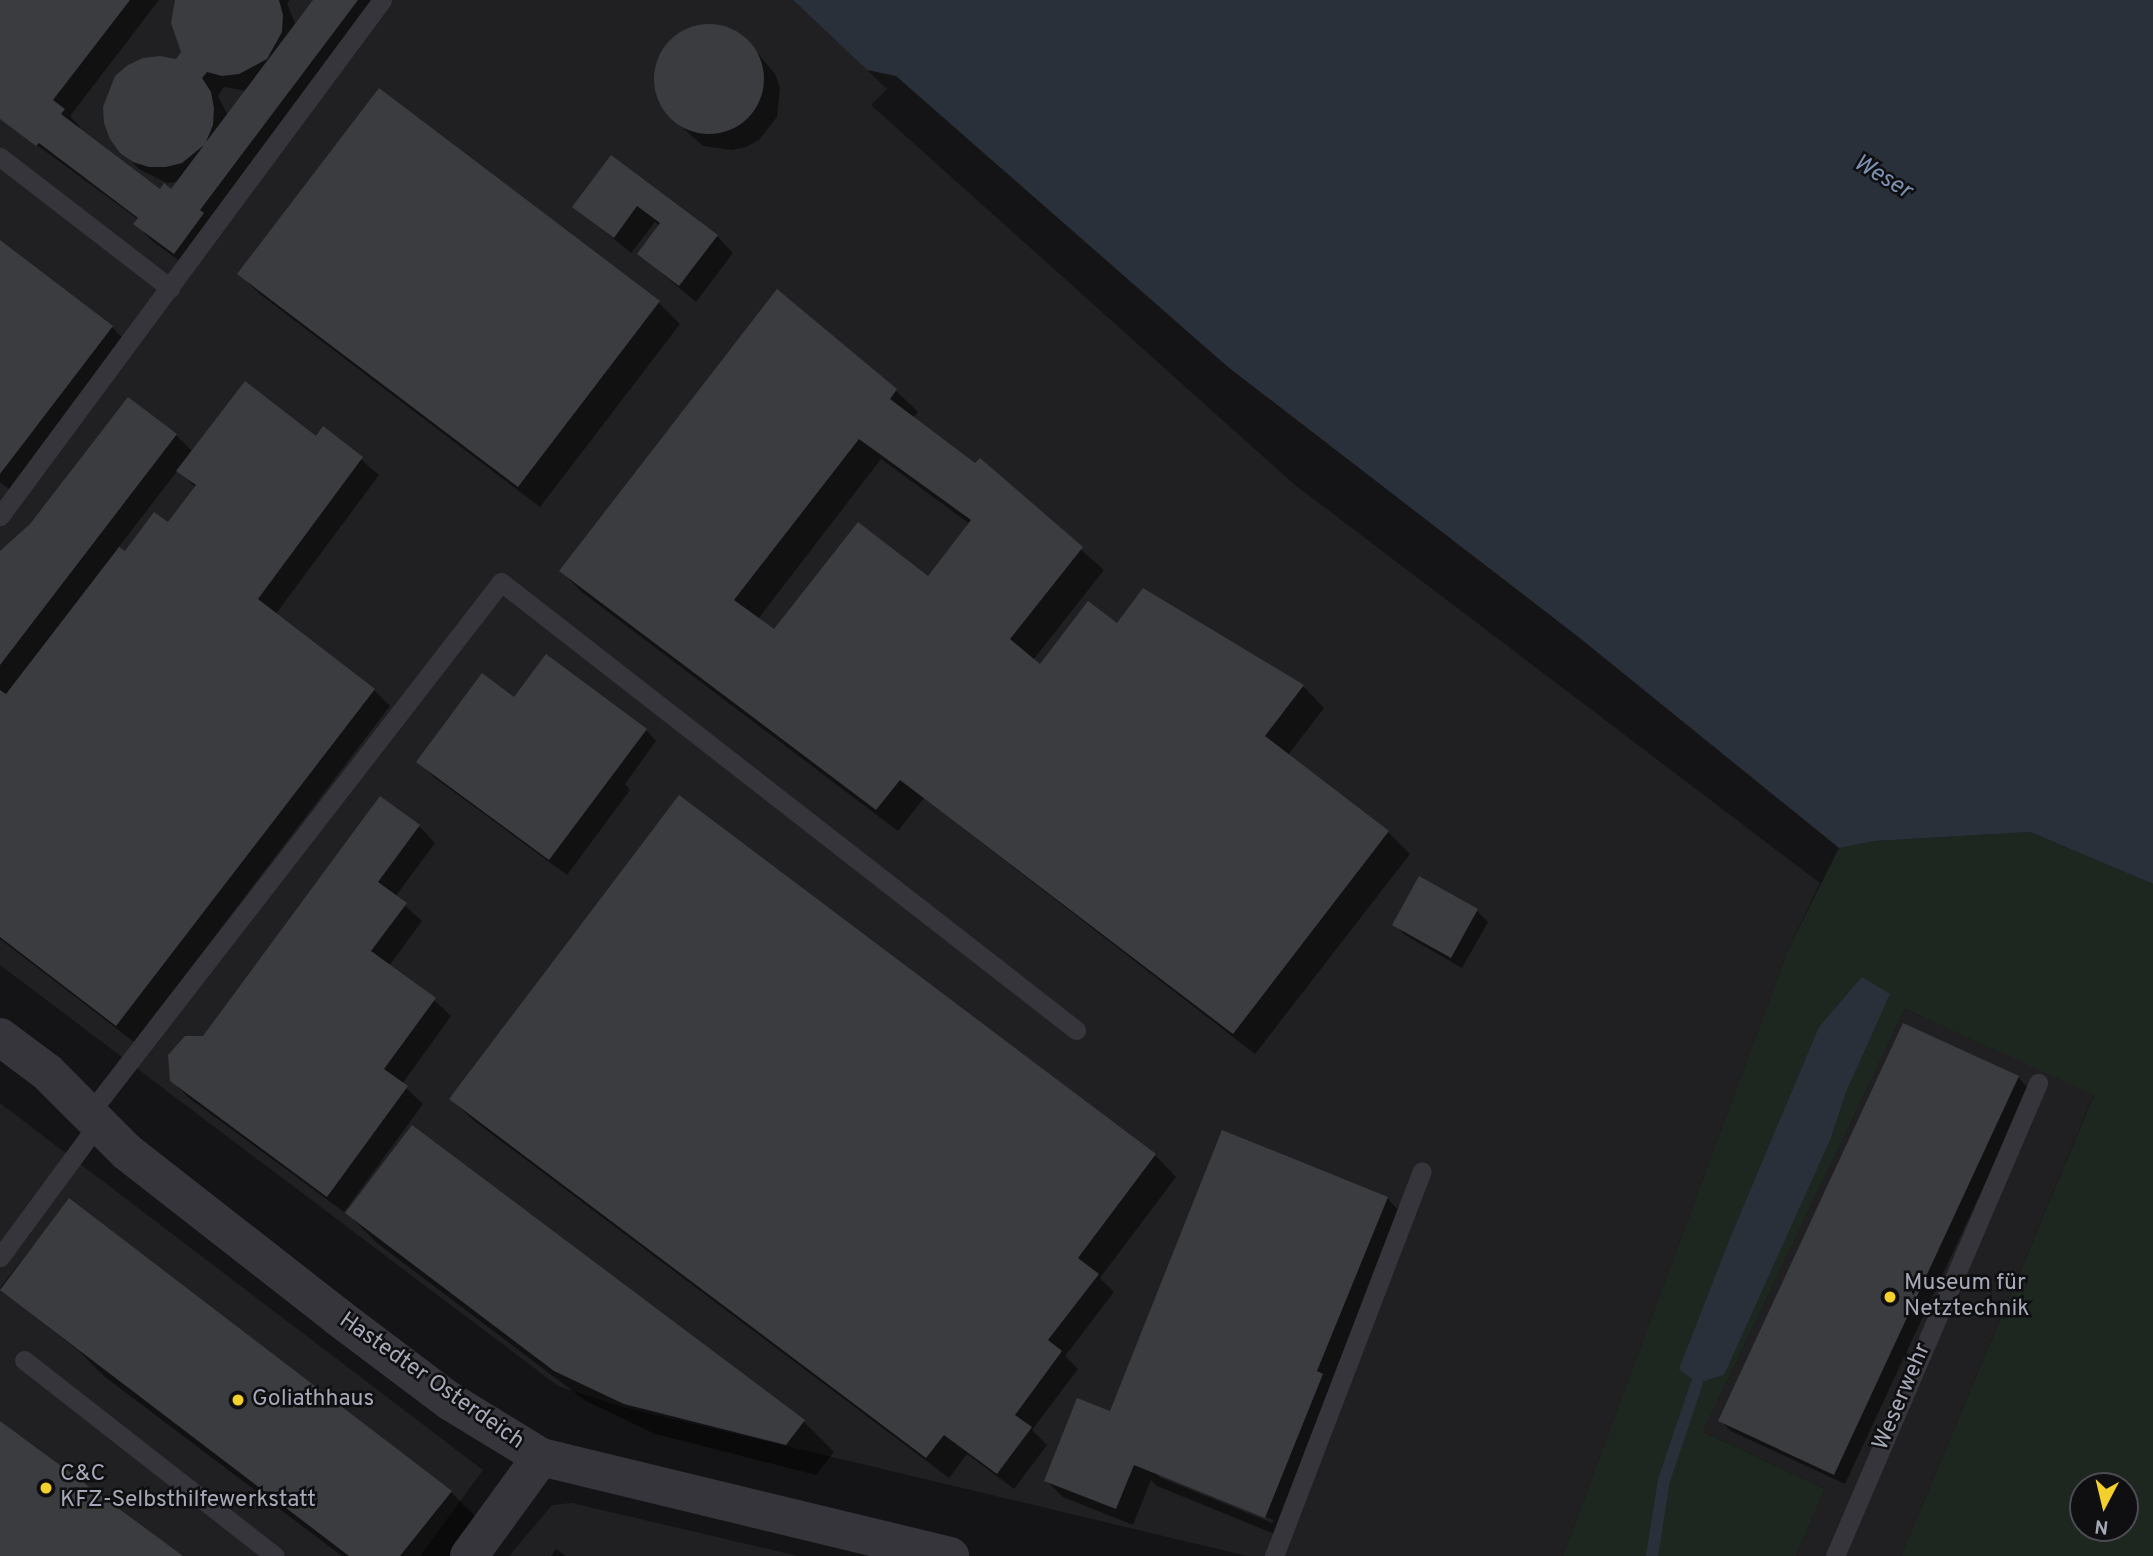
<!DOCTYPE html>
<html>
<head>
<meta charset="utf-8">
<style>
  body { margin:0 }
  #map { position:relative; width:2153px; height:1556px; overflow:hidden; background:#141416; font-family:Overpass,sans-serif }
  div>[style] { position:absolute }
  .built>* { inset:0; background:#202023 }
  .green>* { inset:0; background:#1e2620 }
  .water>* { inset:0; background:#2a303a }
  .shadow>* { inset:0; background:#0007 }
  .stream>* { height:12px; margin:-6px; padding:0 6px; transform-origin:6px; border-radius:6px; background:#2a303a }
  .building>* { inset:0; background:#3b3c40 }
  .round { border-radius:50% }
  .lane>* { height:19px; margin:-9.5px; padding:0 9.5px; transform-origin:9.5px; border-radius:9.5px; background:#35353b }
  .street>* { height:38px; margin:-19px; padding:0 19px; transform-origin:19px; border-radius:19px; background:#35353b }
  .dots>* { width:19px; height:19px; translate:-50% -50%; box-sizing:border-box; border:4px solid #0f0f11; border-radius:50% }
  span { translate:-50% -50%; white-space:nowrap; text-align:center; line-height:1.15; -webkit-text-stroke:5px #0f0f11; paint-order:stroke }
  .poi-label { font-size:23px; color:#a5a8b6 }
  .left { translate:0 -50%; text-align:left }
  .street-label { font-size:23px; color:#a5a8b6 }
  .water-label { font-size:24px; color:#7b90b2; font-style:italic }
  .north { position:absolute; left:2069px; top:1472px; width:70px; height:70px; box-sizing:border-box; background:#0f0f11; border:2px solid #4b4c53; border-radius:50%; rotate:187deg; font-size:19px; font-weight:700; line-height:28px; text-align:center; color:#a5a8b6 }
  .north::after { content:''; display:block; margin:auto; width:24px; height:32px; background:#f5d02d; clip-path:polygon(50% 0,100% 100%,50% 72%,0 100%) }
</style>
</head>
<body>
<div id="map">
  <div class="built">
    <div style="clip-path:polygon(0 0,793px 0,887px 89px,871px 105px,1295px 485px,1820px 883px,1788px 950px,1563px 1556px,1247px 1556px,623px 1407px,558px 1386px,0 965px)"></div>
    <div style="clip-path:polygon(1905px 1009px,2094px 1094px,1901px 1556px,1796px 1556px,1825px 1489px,1703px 1432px)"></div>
    <div style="clip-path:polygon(0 1103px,483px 1470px,420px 1556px,0 1556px)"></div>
    <div style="clip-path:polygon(572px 1503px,798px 1556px,509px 1556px,552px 1505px)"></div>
  </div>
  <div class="green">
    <div style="clip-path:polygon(evenodd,2030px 832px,2153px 884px,2153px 1556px,1901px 1556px,2094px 1095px,1905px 1009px,1703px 1432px,1825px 1489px,1796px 1556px,1563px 1556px,1788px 950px,1839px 848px,1875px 841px,2030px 832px,2083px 1486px,2125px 1486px,2125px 1528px,2083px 1528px,2083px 1486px)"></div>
  </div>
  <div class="water">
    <div style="clip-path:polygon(793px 0,2153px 0,2153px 884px,2030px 832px,1875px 841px,1839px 848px,1581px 639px,1228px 367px,896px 76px,867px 70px)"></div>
    <div style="clip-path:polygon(1862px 977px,1890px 994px,1846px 1092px,1830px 1140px,1724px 1375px,1697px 1383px,1679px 1369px,1731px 1236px,1819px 1027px)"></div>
  </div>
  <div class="shadow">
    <div style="clip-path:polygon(evenodd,0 0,159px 0,70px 116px,80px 127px,78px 130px,160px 191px,171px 191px,179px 182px,167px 183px,139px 169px,121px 151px,183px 53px,178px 0,290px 0,287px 3px,296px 26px,316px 0,387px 0,191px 269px,152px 241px,136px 224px,139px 220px,0 118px,0 0,224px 87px,247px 91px,228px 116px,218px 96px,224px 87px)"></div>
    <div style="clip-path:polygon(696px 27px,726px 28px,750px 44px,775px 74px,780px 88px,777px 117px,759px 140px,746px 147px,732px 150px,703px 146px,674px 120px,658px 95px,657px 67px,662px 52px,671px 41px)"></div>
    <div style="clip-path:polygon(612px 158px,717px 236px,733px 253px,696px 302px,639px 254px,660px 226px,655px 222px,631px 253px,575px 207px)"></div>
    <div style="clip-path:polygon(0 242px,112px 327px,128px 344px,14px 493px,0 482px)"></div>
    <div style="clip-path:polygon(239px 274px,658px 302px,680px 324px,540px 507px,261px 295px)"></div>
    <div style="clip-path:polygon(evenodd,777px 291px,896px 391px,918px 412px,913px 418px,976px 465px,980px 461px,1104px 570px,1033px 660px,1040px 667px,1117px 625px,1303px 686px,1324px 708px,1288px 755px,1388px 832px,1410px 854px,1255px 1054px,924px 798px,898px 831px,583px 593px,561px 571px,777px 291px,881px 459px,970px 524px,928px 578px,774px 631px,758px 619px,881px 459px)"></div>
    <div style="clip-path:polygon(evenodd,324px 428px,379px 475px,275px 615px,374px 690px,390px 706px,134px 1042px,0 939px,0 553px,176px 435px,193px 452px,316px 438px,324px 428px,178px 470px,196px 488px,168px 525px,125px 553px,118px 548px,178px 470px)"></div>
    <div style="clip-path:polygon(514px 699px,646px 730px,656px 741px,625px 784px,630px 790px,567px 875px,435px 778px,418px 761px)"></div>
    <div style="clip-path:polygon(419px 826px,435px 843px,395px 897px,422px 921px,389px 966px,434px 1000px,451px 1016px,402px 1084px,423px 1104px,344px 1212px,189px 1098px,172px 1081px,204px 1038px)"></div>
    <div style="clip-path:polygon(1420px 879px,1477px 911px,1488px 922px,1462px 968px,1405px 935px,1394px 924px)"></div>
    <div style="clip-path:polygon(1904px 1025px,2018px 1077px,2029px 1089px,1845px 1484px,1731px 1431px,1720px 1420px)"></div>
    <div style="clip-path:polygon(451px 1099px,1155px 1155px,1176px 1177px,1100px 1278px,1114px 1292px,1065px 1356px,1078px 1369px,1032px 1430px,1047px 1445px,1014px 1489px,967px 1454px,949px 1478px,473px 1120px)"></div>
    <div style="clip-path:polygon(evenodd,1387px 1198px,1408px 1220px,1287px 1539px,1157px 1486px,1151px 1480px,1133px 1525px,1063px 1497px,1046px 1480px,1111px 1413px,1387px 1198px,1159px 1474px,1274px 1520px,1272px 1523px,1159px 1477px,1159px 1474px)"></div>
    <div style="clip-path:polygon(69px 1200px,451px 1492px,481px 1522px,454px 1556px,342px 1556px,105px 1377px,80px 1352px,5px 1293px,0 1288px)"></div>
    <div style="clip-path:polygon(347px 1213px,804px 1422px,834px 1452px,816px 1475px,655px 1434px,586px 1401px,377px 1243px)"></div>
    <div style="clip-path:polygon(556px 1549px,566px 1556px,551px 1556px)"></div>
  </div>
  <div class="stream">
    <div style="left:1652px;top:1556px;width:77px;rotate:-81deg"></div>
    <div style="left:1664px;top:1480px;width:102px;rotate:-71.2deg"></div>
  </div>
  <div class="building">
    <div style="clip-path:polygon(0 0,130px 0,53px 100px,65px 109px,61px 114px,160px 189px,164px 183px,171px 189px,204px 145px,182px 163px,166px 167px,149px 167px,133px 162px,120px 153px,110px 139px,104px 123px,103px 107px,115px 76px,128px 65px,143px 58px,160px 56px,176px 59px,181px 52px,171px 23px,175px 0,279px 0,283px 15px,282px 32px,267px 59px,239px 74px,222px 76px,207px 72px,202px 78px,211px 92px,214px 108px,213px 125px,206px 142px,313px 0,358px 0,200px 210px,204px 213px,174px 254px,133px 224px,138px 218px,39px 143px,36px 146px,0 119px)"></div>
    <div class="round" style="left:654px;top:24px;width:110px;height:110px"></div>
    <div style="clip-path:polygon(379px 88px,660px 301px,518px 487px,237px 274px)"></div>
    <div style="clip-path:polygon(611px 155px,718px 235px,679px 286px,637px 254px,660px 223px,637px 206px,614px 238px,572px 207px)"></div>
    <div style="clip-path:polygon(0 240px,113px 326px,0 474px)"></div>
    <div style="clip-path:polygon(evenodd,777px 289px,897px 389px,890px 399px,975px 463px,980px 458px,1083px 547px,1010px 639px,1040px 664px,1088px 601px,1117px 623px,1143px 588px,1304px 685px,1265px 736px,1389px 831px,1233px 1034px,900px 780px,876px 810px,559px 571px,777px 289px,859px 439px,971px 520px,928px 576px,858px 522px,774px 629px,734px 600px,859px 439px)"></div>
    <div style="clip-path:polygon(245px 381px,316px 436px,323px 426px,363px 457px,258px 599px,375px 689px,116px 1026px,0 937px,0 690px,6px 694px,119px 547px,125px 551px,154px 512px,168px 522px,196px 485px,176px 471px)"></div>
    <div style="clip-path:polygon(128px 397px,177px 434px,0 665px,0 551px,30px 524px)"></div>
    <div style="clip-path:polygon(546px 654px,647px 729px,549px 860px,416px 762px,482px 673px,514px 697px)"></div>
    <div style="clip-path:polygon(679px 795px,1156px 1154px,1078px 1258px,1099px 1274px,1048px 1340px,1062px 1351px,1015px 1415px,1032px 1427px,997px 1474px,944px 1435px,926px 1458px,449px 1099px)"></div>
    <div style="clip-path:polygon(380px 796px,420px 825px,378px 882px,407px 903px,371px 951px,436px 998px,384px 1069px,408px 1086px,327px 1197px,170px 1081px,168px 1055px,185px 1036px,203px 1036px)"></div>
    <div style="clip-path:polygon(1419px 876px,1478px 909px,1451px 958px,1392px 925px)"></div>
    <div style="clip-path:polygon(1903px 1023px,2019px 1076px,1834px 1475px,1718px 1421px)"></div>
    <div style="clip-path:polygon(412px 1125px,805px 1420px,786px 1445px,624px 1404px,554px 1371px,345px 1213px)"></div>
    <div style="clip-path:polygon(1222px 1130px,1388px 1197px,1317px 1371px,1323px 1374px,1265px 1518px,1134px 1465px,1116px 1509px,1044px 1481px,1077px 1398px,1110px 1411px)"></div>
    <div style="clip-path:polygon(69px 1198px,452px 1491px,400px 1556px,349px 1556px,0 1290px)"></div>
    <div style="clip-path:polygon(0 1421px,183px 1556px,0 1556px)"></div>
  </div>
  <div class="lane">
    <div style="left:0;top:157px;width:215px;rotate:37.6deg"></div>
    <div style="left:0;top:516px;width:642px;rotate:-53.49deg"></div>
    <div style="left:89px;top:1114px;width:673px;rotate:-52.24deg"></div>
    <div style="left:501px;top:582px;width:729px;rotate:37.92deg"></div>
    <div style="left:0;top:1257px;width:165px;rotate:-53.6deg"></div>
    <div style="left:24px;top:1360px;width:318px;rotate:38deg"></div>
    <div style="left:1274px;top:1556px;width:412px;rotate:-69deg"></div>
    <div style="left:1835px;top:1556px;width:515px;rotate:-66.77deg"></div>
  </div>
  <div class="street">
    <div style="left:0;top:1037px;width:59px;rotate:36.7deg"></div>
    <div style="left:47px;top:1072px;width:113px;rotate:45deg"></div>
    <div style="left:127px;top:1152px;width:268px;rotate:38deg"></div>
    <div style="left:338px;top:1317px;width:141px;rotate:37deg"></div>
    <div style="left:451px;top:1402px;width:105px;rotate:31.4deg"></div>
    <div style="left:541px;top:1457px;width:421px;rotate:13.6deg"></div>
    <div style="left:469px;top:1556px;width:122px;rotate:-54deg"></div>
  </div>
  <div class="dots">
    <div style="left:1890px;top:1297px;background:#f5d02d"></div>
    <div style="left:238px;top:1400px;background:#f5d02d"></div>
    <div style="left:46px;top:1488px;background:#f5d02d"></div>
  </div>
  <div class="poi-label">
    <span class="left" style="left:1904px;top:1297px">Museum für<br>Netztechnik</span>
    <span class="left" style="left:252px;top:1400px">Goliathhaus</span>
    <span class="left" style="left:60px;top:1488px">C&amp;C<br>KFZ-Selbsthilfewerkstatt</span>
  </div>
  <div class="street-label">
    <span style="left:431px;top:1382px;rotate:35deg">Hastedter Osterdeich</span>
    <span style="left:1903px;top:1397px;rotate:-67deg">Weserwehr</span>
  </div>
  <div class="water-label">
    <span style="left:1882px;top:178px;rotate:31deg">Weser</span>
  </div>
  <div class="north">N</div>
</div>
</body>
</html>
